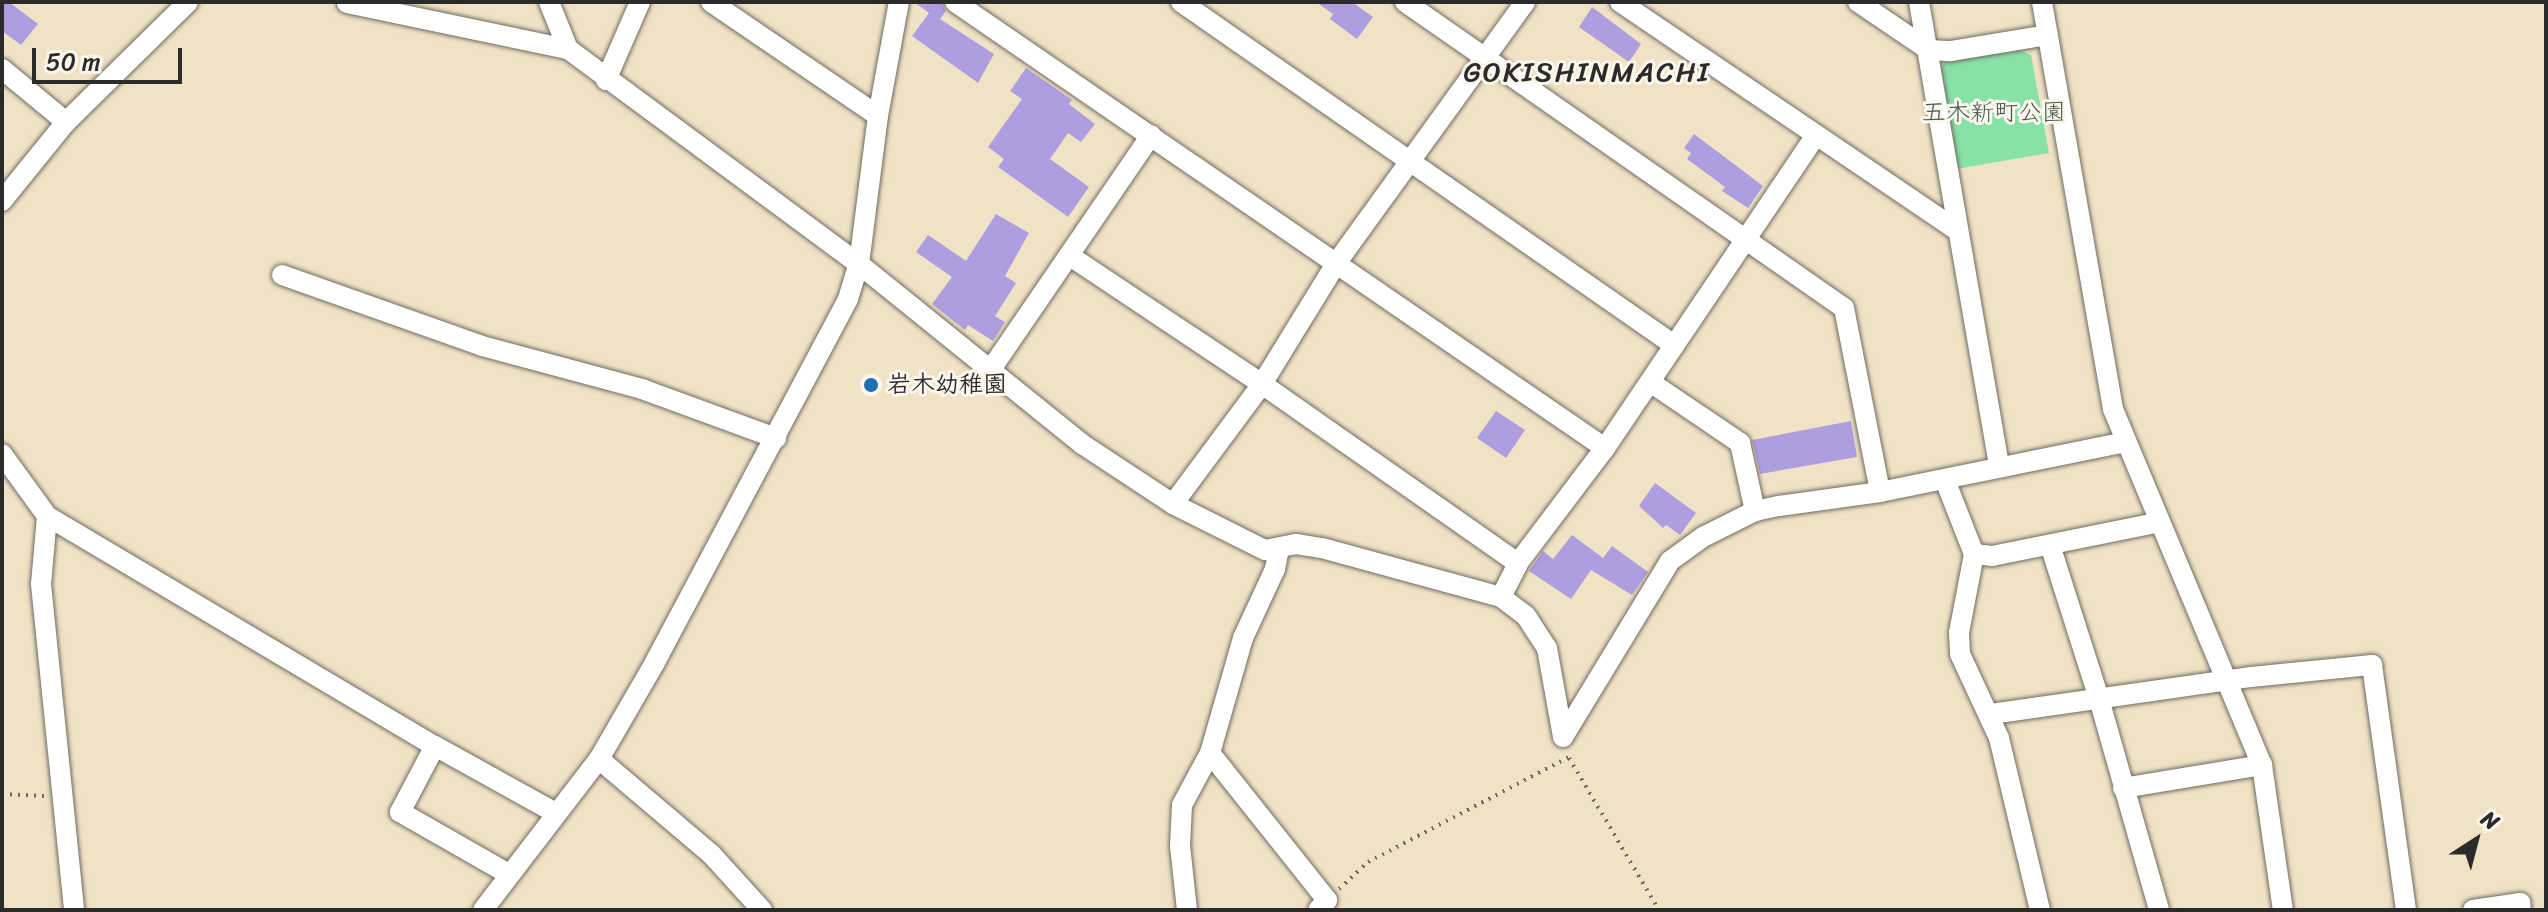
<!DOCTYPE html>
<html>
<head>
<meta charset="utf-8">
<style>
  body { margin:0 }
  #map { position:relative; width:2548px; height:912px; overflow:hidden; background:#f0e3c5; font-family:Sriracha,"Klee One",sans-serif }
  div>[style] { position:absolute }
  .green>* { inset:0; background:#88e1a6 }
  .building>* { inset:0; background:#ae9ee0 }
  .path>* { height:4px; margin-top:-2px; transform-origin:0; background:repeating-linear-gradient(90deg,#706b61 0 2px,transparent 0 8px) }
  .roads { filter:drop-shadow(0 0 2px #706b61) drop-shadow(0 0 2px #706b61) }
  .minor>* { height:20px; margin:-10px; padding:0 10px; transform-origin:10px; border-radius:10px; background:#fff }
  .dots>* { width:22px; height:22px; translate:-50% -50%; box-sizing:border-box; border:4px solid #fbf7ec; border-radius:50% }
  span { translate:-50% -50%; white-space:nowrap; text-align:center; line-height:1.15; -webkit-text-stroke:6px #fbf7ec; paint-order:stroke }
  .park-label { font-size:24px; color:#42584a }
  .poi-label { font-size:24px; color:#2b2b2b; font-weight:700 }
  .left { translate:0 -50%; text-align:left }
  .quarter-label { font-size:28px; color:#2b2b2b; letter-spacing:2px }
  .frame { position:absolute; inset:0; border:4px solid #2b2b2b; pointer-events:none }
  .north { position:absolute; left:2436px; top:800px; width:80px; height:80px; -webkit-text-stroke:6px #fbf7ec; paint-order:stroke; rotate:36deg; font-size:22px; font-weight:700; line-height:32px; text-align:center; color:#2b2b2b }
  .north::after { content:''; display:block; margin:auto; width:28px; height:36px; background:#2b2b2b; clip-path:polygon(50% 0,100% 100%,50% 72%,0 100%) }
  .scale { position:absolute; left:32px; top:48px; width:150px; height:36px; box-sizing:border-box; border:4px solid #2b2b2b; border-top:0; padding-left:10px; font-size:24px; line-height:28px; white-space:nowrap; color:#2b2b2b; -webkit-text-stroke:6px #fbf7ec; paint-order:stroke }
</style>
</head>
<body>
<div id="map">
  <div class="green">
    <div style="clip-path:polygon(2018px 49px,2031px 55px,2049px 153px,1956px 169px,1939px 72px,1945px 61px)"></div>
  </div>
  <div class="building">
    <div style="clip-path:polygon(2px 2px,9px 2px,38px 24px,21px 45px,2px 31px)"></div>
    <div style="clip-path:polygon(914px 2px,942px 2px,946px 11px,940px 19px,994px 54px,978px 83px,912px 36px,929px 13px)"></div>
    <div style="clip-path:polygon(1316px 2px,1352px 2px,1373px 17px,1357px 39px,1330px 19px,1333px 14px)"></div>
    <div style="clip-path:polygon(1592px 7px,1641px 44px,1629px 62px,1579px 27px)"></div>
    <div style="clip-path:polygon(1026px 68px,1072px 100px,1069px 104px,1095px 124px,1081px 142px,1068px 133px,1050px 159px,1089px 187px,1068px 217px,998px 167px,1004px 159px,988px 147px,1022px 99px,1010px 91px)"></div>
    <div style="clip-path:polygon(1694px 134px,1763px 186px,1748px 208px,1722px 191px,1725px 187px,1687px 159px,1691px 153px,1684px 148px)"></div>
    <div style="clip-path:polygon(996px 214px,1029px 233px,1005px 276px,1016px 283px,995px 316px,1005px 322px,993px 341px,968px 325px,965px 330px,932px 304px,952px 277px,916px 252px,928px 235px,966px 261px)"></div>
    <div style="clip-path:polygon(1496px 411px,1525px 430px,1506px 458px,1477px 438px)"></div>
    <div style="clip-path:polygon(1851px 421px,1857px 457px,1760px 474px,1752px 440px)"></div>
    <div style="clip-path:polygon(1655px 483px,1696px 513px,1680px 535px,1666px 525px,1663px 528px,1639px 506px)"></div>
    <div style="clip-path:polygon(1572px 535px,1603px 558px,1612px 546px,1648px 572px,1632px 595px,1591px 570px,1571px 599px,1529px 571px,1543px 551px,1553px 559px)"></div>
  </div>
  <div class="path">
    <div style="left:1569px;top:758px;width:177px;rotate:59.4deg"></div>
    <div style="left:2px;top:794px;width:42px;rotate:2.7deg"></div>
    <div style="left:1339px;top:889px;width:40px;rotate:-43deg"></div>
    <div style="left:1368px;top:862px;width:227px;rotate:-27.6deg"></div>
  </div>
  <div class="roads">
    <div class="minor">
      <div style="left:549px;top:2px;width:51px;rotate:68deg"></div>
      <div style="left:568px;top:49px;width:362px;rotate:36.5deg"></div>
      <div style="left:859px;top:264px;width:287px;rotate:38.9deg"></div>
      <div style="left:1082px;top:444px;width:109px;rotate:33.4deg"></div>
      <div style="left:1173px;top:504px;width:103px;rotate:26.6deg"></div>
      <div style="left:1265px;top:550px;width:32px;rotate:-11deg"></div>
      <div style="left:1296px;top:544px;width:26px;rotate:9deg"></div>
      <div style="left:1322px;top:548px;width:186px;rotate:15.3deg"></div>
      <div style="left:1501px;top:597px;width:31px;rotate:37deg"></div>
      <div style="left:1526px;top:616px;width:38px;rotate:57deg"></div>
      <div style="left:1547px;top:648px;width:90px;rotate:79.8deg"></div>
      <div style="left:711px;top:2px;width:202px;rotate:34.3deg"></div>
      <div style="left:955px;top:2px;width:788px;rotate:34.46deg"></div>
      <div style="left:1181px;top:2px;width:601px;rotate:34.83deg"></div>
      <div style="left:1405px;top:2px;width:535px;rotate:34.88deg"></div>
      <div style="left:1844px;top:308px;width:187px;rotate:78.9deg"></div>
      <div style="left:1620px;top:2px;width:407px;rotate:34.1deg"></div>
      <div style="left:1858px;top:2px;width:86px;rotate:34.1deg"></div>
      <div style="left:1929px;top:50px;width:22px;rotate:3deg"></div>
      <div style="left:1951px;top:51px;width:98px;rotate:-9.4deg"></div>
      <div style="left:1919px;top:2px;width:470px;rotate:80.2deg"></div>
      <div style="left:2042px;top:2px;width:413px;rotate:80.1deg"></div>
      <div style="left:2113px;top:409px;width:386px;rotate:67.3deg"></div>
      <div style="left:2262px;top:765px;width:147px;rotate:81.8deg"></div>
      <div style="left:347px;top:3px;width:226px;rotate:11.8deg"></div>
      <div style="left:2px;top:69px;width:83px;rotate:39.6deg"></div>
      <div style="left:606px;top:80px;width:85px;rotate:-66.4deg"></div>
      <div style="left:2px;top:201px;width:102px;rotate:-51deg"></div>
      <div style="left:66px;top:122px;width:171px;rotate:-44.5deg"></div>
      <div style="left:1070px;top:256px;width:231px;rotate:33.7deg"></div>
      <div style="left:1262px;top:384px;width:312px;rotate:35deg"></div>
      <div style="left:282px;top:275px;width:212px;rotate:19.5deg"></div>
      <div style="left:482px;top:346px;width:166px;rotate:15deg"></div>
      <div style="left:642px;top:389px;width:143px;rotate:20.1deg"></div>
      <div style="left:989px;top:372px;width:287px;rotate:-55.6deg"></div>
      <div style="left:1650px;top:382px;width:109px;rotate:34.1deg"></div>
      <div style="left:1740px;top:443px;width:70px;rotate:77.6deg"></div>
      <div style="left:2px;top:454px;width:77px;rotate:54deg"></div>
      <div style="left:47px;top:516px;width:451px;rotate:30.7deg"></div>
      <div style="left:435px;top:746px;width:138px;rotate:29deg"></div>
      <div style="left:1945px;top:480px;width:79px;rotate:68.6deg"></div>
      <div style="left:1974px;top:554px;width:80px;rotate:100.8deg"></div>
      <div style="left:1959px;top:633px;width:21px;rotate:87deg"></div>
      <div style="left:1960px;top:654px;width:93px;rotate:65.1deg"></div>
      <div style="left:1999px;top:738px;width:177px;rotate:76.6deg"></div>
      <div style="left:1173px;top:504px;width:149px;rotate:-53.4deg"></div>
      <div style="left:1262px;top:384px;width:143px;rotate:-58.4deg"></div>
      <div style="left:1337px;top:262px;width:321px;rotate:-54.1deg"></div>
      <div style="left:47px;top:516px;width:68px;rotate:95deg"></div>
      <div style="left:41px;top:584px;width:328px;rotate:84.2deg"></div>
      <div style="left:2050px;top:545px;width:162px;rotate:72.3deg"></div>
      <div style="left:2099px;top:699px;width:219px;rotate:74.1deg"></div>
      <div style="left:1974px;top:554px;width:18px;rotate:6deg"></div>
      <div style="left:1992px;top:556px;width:171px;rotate:-11.4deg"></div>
      <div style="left:1501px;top:597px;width:38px;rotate:-63deg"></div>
      <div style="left:1518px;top:563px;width:144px;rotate:-52.9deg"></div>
      <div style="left:1605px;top:448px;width:377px;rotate:-56deg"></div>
      <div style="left:1991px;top:714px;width:263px;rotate:-8.1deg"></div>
      <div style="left:2251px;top:677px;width:122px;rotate:-5.7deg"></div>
      <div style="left:2372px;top:665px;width:247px;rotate:82.1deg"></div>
      <div style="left:1563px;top:737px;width:206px;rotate:-58.7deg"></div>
      <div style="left:1670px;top:561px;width:41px;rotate:-36deg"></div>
      <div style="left:1703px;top:537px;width:58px;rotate:-26.6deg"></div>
      <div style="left:1755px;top:511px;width:25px;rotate:-12deg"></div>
      <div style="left:1779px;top:506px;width:102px;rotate:-7.9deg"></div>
      <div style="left:1880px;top:492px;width:250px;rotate:-11.5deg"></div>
      <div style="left:435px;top:746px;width:75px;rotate:117.9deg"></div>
      <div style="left:400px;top:812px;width:123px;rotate:29.7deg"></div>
      <div style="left:1210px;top:753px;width:188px;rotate:51.5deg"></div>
      <div style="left:1327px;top:900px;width:13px;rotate:132deg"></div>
      <div style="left:599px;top:759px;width:147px;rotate:40.3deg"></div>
      <div style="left:711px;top:854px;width:76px;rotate:47.7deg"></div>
      <div style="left:2123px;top:788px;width:141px;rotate:-9.4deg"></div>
      <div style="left:483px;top:910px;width:190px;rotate:-52.5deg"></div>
      <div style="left:599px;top:759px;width:110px;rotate:-59.9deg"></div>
      <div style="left:654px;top:664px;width:413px;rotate:-62deg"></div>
      <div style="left:848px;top:299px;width:37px;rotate:-73deg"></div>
      <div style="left:859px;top:264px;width:149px;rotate:-82.7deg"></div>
      <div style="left:878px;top:116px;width:116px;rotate:-79.6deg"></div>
      <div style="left:1187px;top:910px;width:64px;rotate:-96.2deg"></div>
      <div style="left:1180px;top:846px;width:41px;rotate:-87.2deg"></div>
      <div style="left:1182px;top:805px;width:59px;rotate:-61.7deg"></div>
      <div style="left:1210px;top:753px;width:120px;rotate:-74deg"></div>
      <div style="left:1243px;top:638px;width:76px;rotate:-65.1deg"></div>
      <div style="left:1275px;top:569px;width:20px;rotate:-79deg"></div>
      <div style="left:2473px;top:910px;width:48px;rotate:-8.5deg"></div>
      <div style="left:2520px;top:903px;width:7px;rotate:82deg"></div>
    </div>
  </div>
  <div class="dots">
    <div style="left:871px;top:385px;background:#1f6fb2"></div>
  </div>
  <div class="park-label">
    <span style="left:1994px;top:113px">五木新町公園</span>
  </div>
  <div class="poi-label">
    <span class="left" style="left:887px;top:385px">岩木幼稚園</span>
  </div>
  <div class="quarter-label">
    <span style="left:1587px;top:72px">GOKISHINMACHI</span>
  </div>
  <div class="frame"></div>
  <div class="north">N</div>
  <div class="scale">50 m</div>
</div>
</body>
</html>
